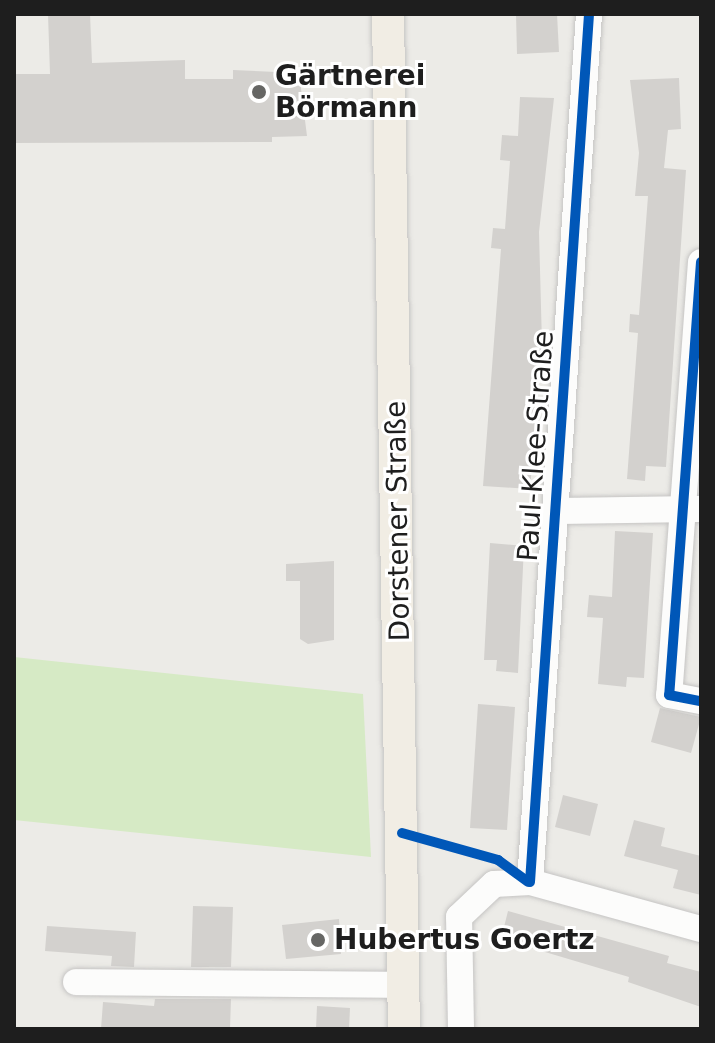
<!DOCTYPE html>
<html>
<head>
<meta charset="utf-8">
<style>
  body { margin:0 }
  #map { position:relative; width:715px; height:1043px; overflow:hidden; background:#ecebe7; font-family:"DejaVu Sans",sans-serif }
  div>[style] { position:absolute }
  .grass>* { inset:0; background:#d6eac5 }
  .building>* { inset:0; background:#d3d1ce }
  .roads { filter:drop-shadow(0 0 2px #c5c4c3) drop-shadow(0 0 2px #c5c4c3) }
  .minor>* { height:26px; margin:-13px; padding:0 13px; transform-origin:13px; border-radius:13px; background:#fcfcfb }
  .major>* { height:32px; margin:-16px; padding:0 16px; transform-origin:16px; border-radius:16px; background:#f1ede4 }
  .cycleway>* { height:10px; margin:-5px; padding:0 5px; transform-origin:5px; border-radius:5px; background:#0057b8 }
  .dots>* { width:22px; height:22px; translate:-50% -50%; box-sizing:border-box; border:4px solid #fff; border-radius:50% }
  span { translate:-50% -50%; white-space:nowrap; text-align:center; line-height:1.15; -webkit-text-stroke:6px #fff; paint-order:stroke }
  .poi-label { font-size:28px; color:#1e1e1e; font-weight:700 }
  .left { translate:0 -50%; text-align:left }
  .street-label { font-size:28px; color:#1e1e1e }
  .frame { position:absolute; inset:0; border:16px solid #1e1e1e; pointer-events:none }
</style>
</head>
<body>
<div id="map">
  <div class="grass">
    <div style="clip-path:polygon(14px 657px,363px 694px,371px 857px,14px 820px)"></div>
  </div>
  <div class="building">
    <div style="clip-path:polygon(48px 14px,90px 14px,92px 63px,185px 60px,185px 79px,233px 79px,233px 70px,299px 73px,307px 136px,272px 137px,272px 142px,14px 143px,14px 74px,50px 74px)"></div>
    <div style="clip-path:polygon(516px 14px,557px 14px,559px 52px,517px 54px)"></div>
    <div style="clip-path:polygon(679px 78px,681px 129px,668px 130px,664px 168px,686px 170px,666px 467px,646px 466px,645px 481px,627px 479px,638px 333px,629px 332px,630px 314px,639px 315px,648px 196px,635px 196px,639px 153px,630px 80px)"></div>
    <div style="clip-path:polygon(520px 97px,554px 98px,539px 232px,542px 344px,530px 489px,483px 486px,501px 249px,491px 248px,493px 228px,505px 229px,510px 161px,500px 160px,502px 135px,518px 136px)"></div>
    <div style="clip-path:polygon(615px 531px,653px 533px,644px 678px,627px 677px,626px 687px,598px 684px,603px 618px,587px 617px,589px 595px,612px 597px)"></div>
    <div style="clip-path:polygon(490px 543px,524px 546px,518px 673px,496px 671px,497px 660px,484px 660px)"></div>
    <div style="clip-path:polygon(334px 561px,334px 640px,308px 644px,300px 639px,300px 581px,286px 581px,286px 564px)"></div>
    <div style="clip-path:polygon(478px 704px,515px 707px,507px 830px,470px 828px)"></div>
    <div style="clip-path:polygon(660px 708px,701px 717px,691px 753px,651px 742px)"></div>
    <div style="clip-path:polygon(563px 795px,598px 804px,590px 836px,555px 827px)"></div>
    <div style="clip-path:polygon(634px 820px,665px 828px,661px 846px,701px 856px,701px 895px,673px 888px,678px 870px,624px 856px)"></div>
    <div style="clip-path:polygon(193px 906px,233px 907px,231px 967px,191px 967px)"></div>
    <div style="clip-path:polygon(508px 911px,669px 956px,667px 963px,701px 972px,701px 1007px,628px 982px,629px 977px,501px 939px)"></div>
    <div style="clip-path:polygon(339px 919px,341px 954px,286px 959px,282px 925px)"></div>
    <div style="clip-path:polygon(47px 926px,136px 932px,134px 967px,111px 966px,112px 956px,45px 951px)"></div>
    <div style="clip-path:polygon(155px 999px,231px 999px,230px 1029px,101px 1029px,103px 1002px,154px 1006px)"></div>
    <div style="clip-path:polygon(317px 1006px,350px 1008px,349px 1029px,316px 1029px)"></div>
  </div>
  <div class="roads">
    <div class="minor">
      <div style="left:701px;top:262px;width:434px;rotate:94.2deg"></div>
      <div style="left:669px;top:695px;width:33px;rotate:11deg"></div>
      <div style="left:555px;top:511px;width:145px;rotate:-0.8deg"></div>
      <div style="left:530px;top:882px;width:870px;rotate:-86.11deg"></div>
      <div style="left:76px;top:982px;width:329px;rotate:0.5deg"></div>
      <div style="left:461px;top:1029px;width:112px;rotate:-91deg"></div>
      <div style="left:459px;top:917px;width:48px;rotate:-43.3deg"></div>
      <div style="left:494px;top:884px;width:36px;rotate:-3deg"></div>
      <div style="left:530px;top:882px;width:177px;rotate:15.4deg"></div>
    </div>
    <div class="major">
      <div style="left:388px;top:14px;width:1015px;rotate:89.1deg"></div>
    </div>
  </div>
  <div class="cycleway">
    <div style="left:701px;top:262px;width:434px;rotate:94.2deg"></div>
    <div style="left:669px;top:695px;width:33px;rotate:11deg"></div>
    <div style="left:402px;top:833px;width:100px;rotate:15.7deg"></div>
    <div style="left:498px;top:860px;width:37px;rotate:36deg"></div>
    <div style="left:530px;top:882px;width:870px;rotate:-86.11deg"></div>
  </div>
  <div class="dots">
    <div style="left:259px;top:92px;background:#666664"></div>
    <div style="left:318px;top:940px;background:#666664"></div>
  </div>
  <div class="poi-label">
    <span class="left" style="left:275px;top:92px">Gärtnerei<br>Börmann</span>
    <span class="left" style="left:334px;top:940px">Hubertus Goertz</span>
  </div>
  <div class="street-label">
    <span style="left:536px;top:446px;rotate:-86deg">Paul-Klee-Straße</span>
    <span style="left:398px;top:521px;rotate:-91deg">Dorstener Straße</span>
  </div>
  <div class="frame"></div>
</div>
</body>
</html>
